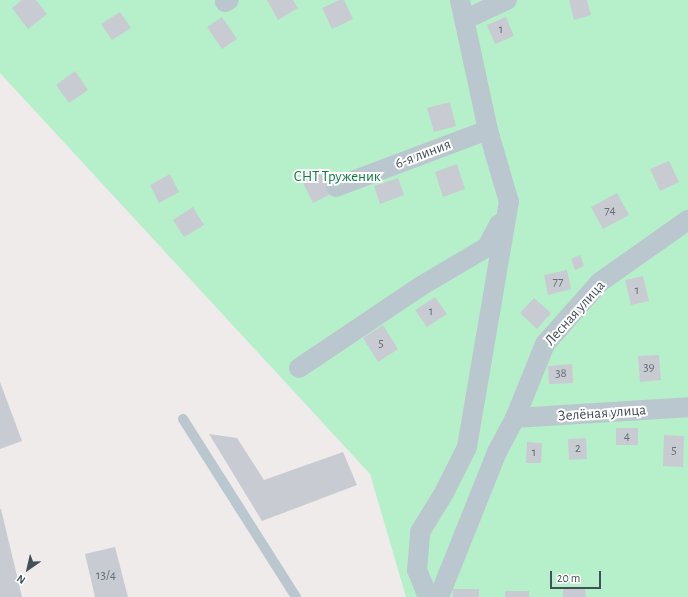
<!DOCTYPE html>
<html>
<head>
<meta charset="utf-8">
<style>
  body { margin:0 }
  #map { position:relative; width:688px; height:597px; overflow:hidden; background:#efebeb; font-family:"Alegreya Sans",sans-serif }
  div>[style] { position:absolute }
  .green>* { inset:0; background:#b6f0ca }
  .building>* { inset:0; background:#c8cbd1 }
  .lane>* { height:10px; margin:-5px; padding:0 5px; transform-origin:5px; border-radius:5px; background:#bbc7cf }
  .street>* { height:20px; margin:-10px; padding:0 10px; transform-origin:10px; border-radius:10px; background:#bbc7cf }
  span { translate:-50% -50%; white-space:nowrap; text-align:center; line-height:1.15; -webkit-text-stroke:4px #fff; paint-order:stroke }
  .number-label { font-size:13px; color:#646f77 }
  .number-label span { -webkit-text-stroke-width:0 }
  .street-label { font-size:15px; color:#435059 }
  .park-label { font-size:15px; color:#127c43 }
  .north { position:absolute; left:8px; top:549px; width:40px; height:40px; -webkit-text-stroke:3px #fff; paint-order:stroke; rotate:214deg; font-size:11px; font-weight:700; line-height:16px; text-align:center; color:#435059 }
  .north::after { content:''; display:block; margin:auto; width:14px; height:18px; background:#435059; clip-path:polygon(50% 0,100% 100%,50% 72%,0 100%) }
  .scale { position:absolute; left:550px; top:571px; width:51px; height:18px; box-sizing:border-box; border:2px solid #435059; border-top:0; padding-left:5px; font-size:12px; line-height:14px; white-space:nowrap; color:#435059; -webkit-text-stroke:3px #fff; paint-order:stroke }
</style>
</head>
<body>
<div id="map">
  <div class="green">
    <div style="clip-path:polygon(0 0,688px 0,688px 597px,406px 597px,370px 474px,0 73px)"></div>
  </div>
  <div class="building">
    <div style="clip-path:polygon(22px 0,36px 0,47px 14px,28px 29px,12px 8px)"></div>
    <div style="clip-path:polygon(267px 0,293px 0,298px 8px,278px 20px)"></div>
    <div style="clip-path:polygon(339px 0,344px 0,353px 19px,332px 29px,322px 8px)"></div>
    <div style="clip-path:polygon(569px 0,587px 0,591px 15px,574px 20px)"></div>
    <div style="clip-path:polygon(120px 12px,131px 28px,112px 40px,101px 24px)"></div>
    <div style="clip-path:polygon(222px 17px,237px 39px,222px 49px,207px 27px)"></div>
    <div style="clip-path:polygon(506px 17px,514px 36px,495px 44px,487px 25px)"></div>
    <div style="clip-path:polygon(75px 71px,88px 90px,69px 103px,56px 85px)"></div>
    <div style="clip-path:polygon(450px 102px,456px 126px,434px 132px,427px 108px)"></div>
    <div style="clip-path:polygon(669px 161px,679px 182px,660px 191px,650px 169px)"></div>
    <div style="clip-path:polygon(457px 164px,465px 189px,443px 197px,435px 172px)"></div>
    <div style="clip-path:polygon(320px 172px,331px 194px,313px 203px,302px 181px)"></div>
    <div style="clip-path:polygon(170px 174px,179px 192px,159px 203px,150px 185px)"></div>
    <div style="clip-path:polygon(398px 178px,404px 195px,380px 204px,374px 186px)"></div>
    <div style="clip-path:polygon(617px 193px,629px 215px,603px 229px,591px 207px)"></div>
    <div style="clip-path:polygon(193px 207px,204px 225px,184px 237px,173px 220px)"></div>
    <div style="clip-path:polygon(580px 255px,584px 266px,575px 270px,571px 259px)"></div>
    <div style="clip-path:polygon(567px 270px,571px 289px,548px 295px,544px 275px)"></div>
    <div style="clip-path:polygon(643px 276px,649px 301px,631px 305px,625px 280px)"></div>
    <div style="clip-path:polygon(435px 297px,447px 314px,427px 327px,415px 310px)"></div>
    <div style="clip-path:polygon(534px 298px,551px 313px,537px 329px,520px 313px)"></div>
    <div style="clip-path:polygon(383px 325px,398px 349px,378px 362px,363px 338px)"></div>
    <div style="clip-path:polygon(659px 355px,661px 380px,640px 382px,638px 356px)"></div>
    <div style="clip-path:polygon(572px 364px,573px 383px,549px 384px,548px 366px)"></div>
    <div style="clip-path:polygon(0 382px,22px 441px,0 449px)"></div>
    <div style="clip-path:polygon(616px 428px,638px 428px,638px 445px,616px 445px)"></div>
    <div style="clip-path:polygon(209px 434px,237px 438px,264px 480px,343px 452px,357px 485px,262px 521px)"></div>
    <div style="clip-path:polygon(664px 435px,684px 436px,683px 467px,663px 466px)"></div>
    <div style="clip-path:polygon(586px 438px,587px 459px,569px 460px,568px 439px)"></div>
    <div style="clip-path:polygon(527px 442px,542px 443px,541px 463px,526px 463px)"></div>
    <div style="clip-path:polygon(0 509px,1px 509px,22px 597px,0 597px)"></div>
    <div style="clip-path:polygon(115px 547px,128px 597px,95px 597px,85px 554px)"></div>
    <div style="clip-path:polygon(585px 587px,586px 597px,563px 597px,563px 588px)"></div>
    <div style="clip-path:polygon(453px 589px,479px 589px,479px 597px,453px 597px)"></div>
    <div style="clip-path:polygon(505px 591px,529px 591px,529px 597px,505px 597px)"></div>
  </div>
  <div class="lane">
    <div style="left:183px;top:419px;width:211px;rotate:57.6deg"></div>
  </div>
  <div class="street">
    <div style="left:225px;top:2px;width:4px;rotate:-27deg"></div>
    <div style="left:466px;top:19px;width:45px;rotate:-24.9deg"></div>
    <div style="left:336px;top:187px;width:162px;rotate:-20.6deg"></div>
    <div style="left:299px;top:368px;width:147px;rotate:-33.9deg"></div>
    <div style="left:421px;top:286px;width:77px;rotate:-30.6deg"></div>
    <div style="left:487px;top:247px;width:26px;rotate:-62deg"></div>
    <div style="left:515px;top:418px;width:173px;rotate:-3.6deg"></div>
    <div style="left:428px;top:597px;width:29px;rotate:-112deg"></div>
    <div style="left:417px;top:570px;width:38px;rotate:-85deg"></div>
    <div style="left:420px;top:532px;width:46px;rotate:-58.4deg"></div>
    <div style="left:444px;top:493px;width:51px;rotate:-63.4deg"></div>
    <div style="left:467px;top:447px;width:249px;rotate:-80.3deg"></div>
    <div style="left:509px;top:202px;width:75px;rotate:-106.3deg"></div>
    <div style="left:488px;top:130px;width:133px;rotate:-102.2deg"></div>
    <div style="left:439px;top:597px;width:156px;rotate:-68.2deg"></div>
    <div style="left:497px;top:452px;width:38px;rotate:-62deg"></div>
    <div style="left:515px;top:418px;width:80px;rotate:-67.9deg"></div>
    <div style="left:545px;top:344px;width:83px;rotate:-48.4deg"></div>
    <div style="left:600px;top:282px;width:108px;rotate:-35.2deg"></div>
  </div>
  <div class="number-label">
    <span style="left:501px;top:30px">1</span>
    <span style="left:610px;top:211px">74</span>
    <span style="left:558px;top:282px">77</span>
    <span style="left:637px;top:291px">1</span>
    <span style="left:431px;top:312px">1</span>
    <span style="left:381px;top:344px">5</span>
    <span style="left:649px;top:368px">39</span>
    <span style="left:561px;top:374px">38</span>
    <span style="left:627px;top:437px">4</span>
    <span style="left:578px;top:449px">2</span>
    <span style="left:674px;top:451px">5</span>
    <span style="left:534px;top:453px">1</span>
    <span style="left:106px;top:576px">13/4</span>
  </div>
  <div class="street-label">
    <span style="left:423px;top:154px;rotate:-21deg">6-я линия</span>
    <span style="left:575px;top:313px;rotate:-48deg">Лесная улица</span>
    <span style="left:602px;top:413px;rotate:-4deg">Зелёная улица</span>
  </div>
  <div class="park-label">
    <span style="left:337px;top:177px">СНТ Труженик</span>
  </div>
  <div class="north">N</div>
  <div class="scale">20 m</div>
</div>
</body>
</html>
